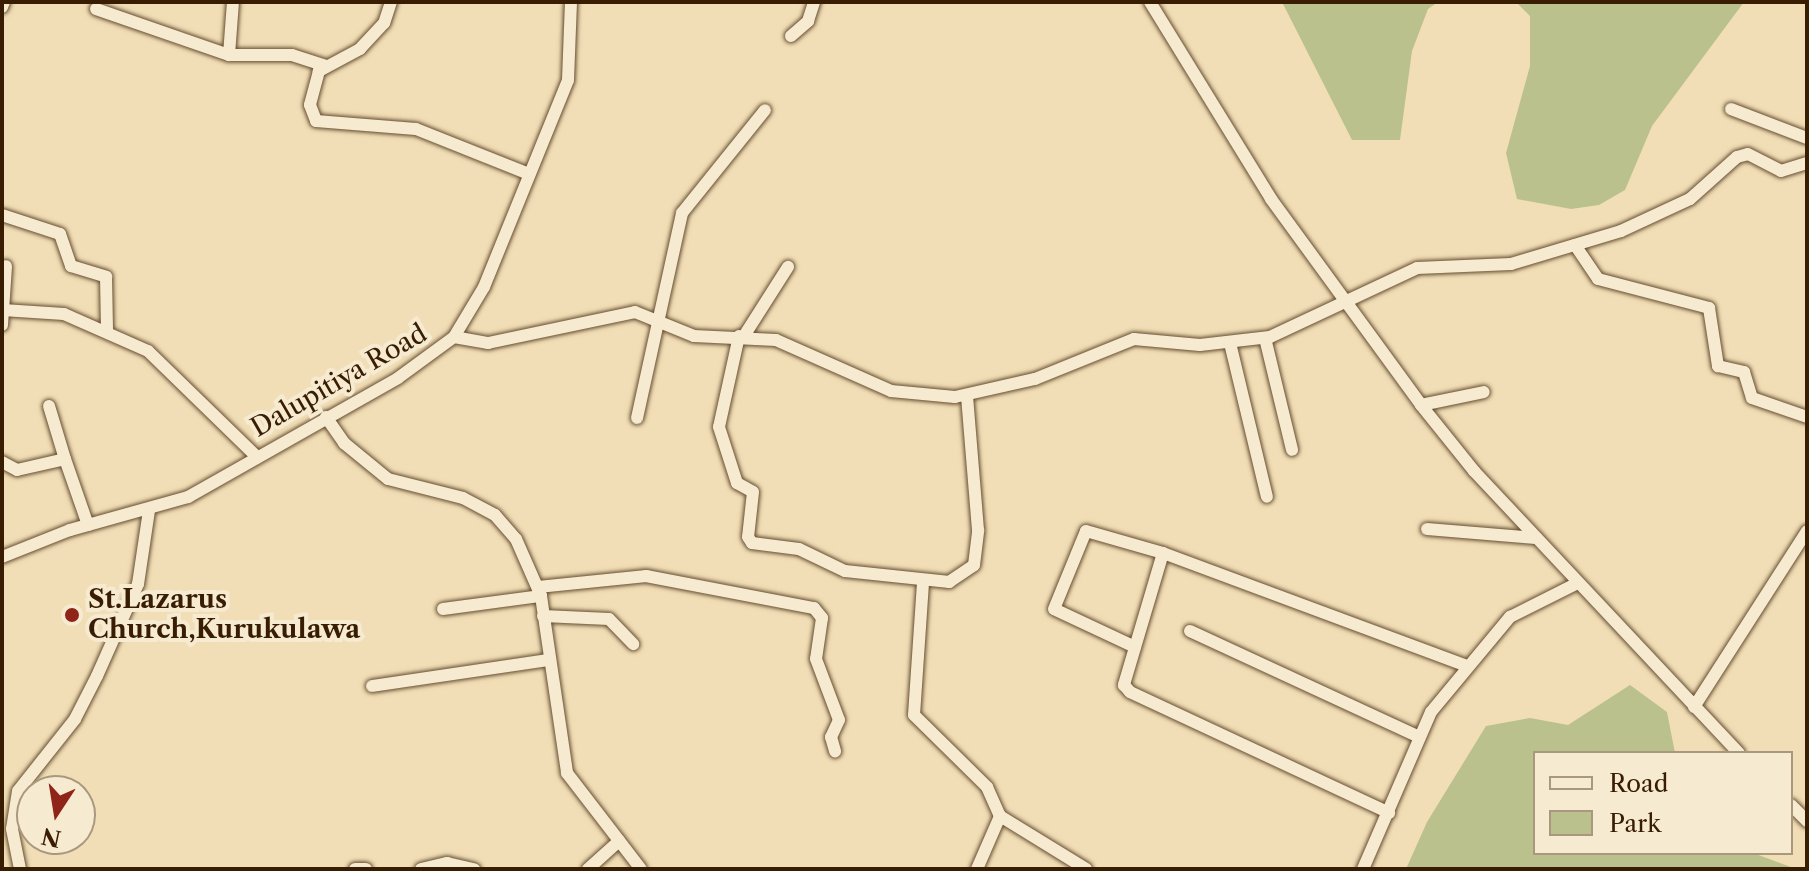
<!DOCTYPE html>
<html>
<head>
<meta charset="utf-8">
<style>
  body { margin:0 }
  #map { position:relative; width:1809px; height:871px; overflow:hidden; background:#f1deb6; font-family:"Libre Caslon Text",serif }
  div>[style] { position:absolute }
  .green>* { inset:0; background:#bbc18d }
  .roads { filter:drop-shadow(0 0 2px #664d30) drop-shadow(0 0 2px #664d30) }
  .minor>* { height:12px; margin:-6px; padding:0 6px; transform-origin:6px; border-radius:6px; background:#f6ead0 }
  .dots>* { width:22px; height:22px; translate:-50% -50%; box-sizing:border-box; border:4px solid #f6ead0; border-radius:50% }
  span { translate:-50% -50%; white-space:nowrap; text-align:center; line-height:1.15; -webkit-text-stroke:8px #f6ead0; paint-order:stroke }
  .street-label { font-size:26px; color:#381d03 }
  .poi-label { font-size:26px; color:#381d03; font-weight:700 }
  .left { translate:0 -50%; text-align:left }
  .frame { position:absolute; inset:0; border:4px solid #381d03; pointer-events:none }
  .legend { position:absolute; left:1533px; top:751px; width:260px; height:104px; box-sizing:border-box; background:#f6ead0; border:2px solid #aa987e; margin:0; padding:10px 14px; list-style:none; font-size:24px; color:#381d03 }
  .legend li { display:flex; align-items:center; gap:16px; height:40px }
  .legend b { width:40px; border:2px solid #aa987e }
  .north { position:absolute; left:16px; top:775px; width:80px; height:80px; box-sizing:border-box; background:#f6ead0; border:2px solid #aa987e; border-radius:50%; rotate:192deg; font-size:22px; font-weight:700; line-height:32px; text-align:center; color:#381d03 }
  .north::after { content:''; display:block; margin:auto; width:28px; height:36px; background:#8f2418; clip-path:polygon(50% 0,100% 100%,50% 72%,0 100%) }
</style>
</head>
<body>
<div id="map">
  <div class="green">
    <div style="clip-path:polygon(1282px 2px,1438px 2px,1428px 9px,1412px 51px,1400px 140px,1352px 140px)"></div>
    <div style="clip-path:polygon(1516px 2px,1744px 2px,1652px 126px,1625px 190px,1599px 205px,1571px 209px,1517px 199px,1506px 153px,1530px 66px,1530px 16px)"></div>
    <div style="clip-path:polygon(1630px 685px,1667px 712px,1675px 753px,1535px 753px,1535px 853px,1753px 853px,1796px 869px,1406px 869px,1427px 822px,1486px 726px,1530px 718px,1568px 725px)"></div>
  </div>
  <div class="roads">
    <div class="minor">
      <div style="left:391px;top:2px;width:22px;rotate:108deg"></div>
      <div style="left:384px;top:23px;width:35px;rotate:133deg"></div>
      <div style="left:360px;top:49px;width:47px;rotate:151.8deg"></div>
      <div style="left:319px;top:71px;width:35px;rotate:105deg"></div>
      <div style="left:310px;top:105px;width:17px;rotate:69deg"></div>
      <div style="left:316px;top:121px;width:100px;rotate:4.6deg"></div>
      <div style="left:416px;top:129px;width:122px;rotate:21.7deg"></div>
      <div style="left:1150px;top:2px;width:231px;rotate:58.4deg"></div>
      <div style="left:1271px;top:199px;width:255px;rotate:53.9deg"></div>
      <div style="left:1421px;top:405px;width:85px;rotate:51.2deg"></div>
      <div style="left:1474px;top:471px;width:387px;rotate:46.8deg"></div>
      <div style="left:2px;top:7px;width:5px;rotate:-68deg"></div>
      <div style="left:96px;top:9px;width:141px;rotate:19.1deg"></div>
      <div style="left:229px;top:55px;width:63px"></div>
      <div style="left:292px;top:55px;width:35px;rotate:18deg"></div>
      <div style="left:791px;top:36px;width:23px;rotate:-41deg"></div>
      <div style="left:808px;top:21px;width:20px;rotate:-72deg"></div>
      <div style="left:229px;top:55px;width:53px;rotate:-85.7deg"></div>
      <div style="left:1731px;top:109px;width:81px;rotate:20.9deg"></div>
      <div style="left:2px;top:215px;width:61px;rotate:18.1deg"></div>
      <div style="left:60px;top:234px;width:34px;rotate:71deg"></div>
      <div style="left:71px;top:266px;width:37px;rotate:17deg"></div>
      <div style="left:106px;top:277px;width:52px;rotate:88.9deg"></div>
      <div style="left:1575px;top:245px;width:41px;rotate:55.9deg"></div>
      <div style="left:1598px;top:279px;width:115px;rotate:14.6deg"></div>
      <div style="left:1709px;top:308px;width:59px;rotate:81.2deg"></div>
      <div style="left:1718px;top:366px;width:27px;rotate:13deg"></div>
      <div style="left:1744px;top:372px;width:27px;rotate:73deg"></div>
      <div style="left:1752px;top:398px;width:58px;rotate:19.1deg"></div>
      <div style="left:3px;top:310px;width:61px;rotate:3.8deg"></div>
      <div style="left:64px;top:314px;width:92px;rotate:23.8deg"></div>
      <div style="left:148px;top:351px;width:149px;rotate:44.2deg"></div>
      <div style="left:2px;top:325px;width:59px;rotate:-86.1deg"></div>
      <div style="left:739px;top:336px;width:93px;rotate:102.4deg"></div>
      <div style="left:719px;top:427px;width:59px;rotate:72.2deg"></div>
      <div style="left:737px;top:483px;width:18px;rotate:29deg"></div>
      <div style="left:753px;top:492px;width:45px;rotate:96.3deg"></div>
      <div style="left:748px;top:537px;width:7px;rotate:56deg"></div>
      <div style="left:752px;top:543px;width:47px;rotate:7.3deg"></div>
      <div style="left:799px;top:549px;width:51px;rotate:25.6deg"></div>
      <div style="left:845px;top:571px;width:105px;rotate:6deg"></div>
      <div style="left:949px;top:582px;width:30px;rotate:-34deg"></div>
      <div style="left:974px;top:565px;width:35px;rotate:-83deg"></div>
      <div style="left:978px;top:530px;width:135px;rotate:-94.7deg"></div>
      <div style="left:744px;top:336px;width:82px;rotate:-57.5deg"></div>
      <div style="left:454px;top:337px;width:35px;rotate:10deg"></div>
      <div style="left:488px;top:343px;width:150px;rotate:-11.9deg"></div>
      <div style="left:635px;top:312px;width:64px;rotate:22.1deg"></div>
      <div style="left:694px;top:336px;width:82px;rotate:2.8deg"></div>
      <div style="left:776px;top:340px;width:126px;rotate:23.9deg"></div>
      <div style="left:891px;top:391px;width:64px;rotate:5.4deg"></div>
      <div style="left:955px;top:397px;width:82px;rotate:-12.7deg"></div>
      <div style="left:1035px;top:379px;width:107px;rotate:-22deg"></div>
      <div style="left:1134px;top:339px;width:66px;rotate:5.2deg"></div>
      <div style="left:1200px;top:345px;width:70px;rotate:-6.5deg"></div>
      <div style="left:1270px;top:337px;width:162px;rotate:-25.1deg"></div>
      <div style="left:1417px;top:268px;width:94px;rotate:-2.4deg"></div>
      <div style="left:1511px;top:264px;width:115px;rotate:-16.7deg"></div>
      <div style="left:1621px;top:231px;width:76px;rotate:-24.9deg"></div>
      <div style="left:1690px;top:199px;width:63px;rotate:-41.8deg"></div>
      <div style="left:1737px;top:157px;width:11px;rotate:-15deg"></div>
      <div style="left:1748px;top:154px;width:37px;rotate:27deg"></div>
      <div style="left:1781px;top:171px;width:27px;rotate:-17deg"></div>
      <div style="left:1265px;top:338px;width:115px;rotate:76.4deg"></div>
      <div style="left:1230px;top:343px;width:158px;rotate:76.5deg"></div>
      <div style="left:1421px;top:405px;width:64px;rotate:-11.7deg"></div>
      <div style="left:49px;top:406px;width:55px;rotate:73.2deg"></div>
      <div style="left:326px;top:417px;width:32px;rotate:55deg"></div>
      <div style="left:344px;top:443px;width:57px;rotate:39.3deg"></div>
      <div style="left:388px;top:479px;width:77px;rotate:14.2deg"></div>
      <div style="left:463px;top:498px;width:36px;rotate:28deg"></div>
      <div style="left:495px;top:515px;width:32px;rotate:49deg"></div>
      <div style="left:516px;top:539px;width:62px;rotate:66.3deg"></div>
      <div style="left:541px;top:596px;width:179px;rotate:81.6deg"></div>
      <div style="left:567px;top:773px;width:121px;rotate:52.4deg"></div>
      <div style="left:637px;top:418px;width:210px;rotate:-77.6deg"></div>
      <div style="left:682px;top:213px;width:132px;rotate:-51.1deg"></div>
      <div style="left:2px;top:462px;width:17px;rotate:28deg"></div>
      <div style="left:17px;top:470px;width:49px;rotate:-12.9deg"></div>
      <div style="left:65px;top:459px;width:70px;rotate:70.8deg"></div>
      <div style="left:1427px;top:529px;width:109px;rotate:4.7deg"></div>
      <div style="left:1163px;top:553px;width:138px;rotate:106.5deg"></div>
      <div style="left:1124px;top:685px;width:9px;rotate:49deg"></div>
      <div style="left:1130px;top:692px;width:286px;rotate:25deg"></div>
      <div style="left:2px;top:557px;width:73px;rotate:-21.7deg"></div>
      <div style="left:70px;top:530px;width:123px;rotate:-15.6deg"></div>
      <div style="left:188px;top:497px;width:241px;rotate:-29.5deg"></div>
      <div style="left:398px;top:378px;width:69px;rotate:-36.2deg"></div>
      <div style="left:454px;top:337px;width:58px;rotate:-59deg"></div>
      <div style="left:484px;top:287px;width:223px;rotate:-67.9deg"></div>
      <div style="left:568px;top:80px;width:78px;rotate:-87.8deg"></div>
      <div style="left:923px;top:583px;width:132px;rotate:93.9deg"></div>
      <div style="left:914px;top:715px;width:103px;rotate:44.6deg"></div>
      <div style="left:987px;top:787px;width:32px;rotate:66deg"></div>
      <div style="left:1000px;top:816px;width:101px;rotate:31.6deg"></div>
      <div style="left:538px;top:587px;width:109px;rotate:-5.8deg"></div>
      <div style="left:646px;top:576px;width:171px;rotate:10.8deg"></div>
      <div style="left:814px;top:608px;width:13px;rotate:51deg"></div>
      <div style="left:822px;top:618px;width:41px;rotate:98.3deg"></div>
      <div style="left:816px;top:659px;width:65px;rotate:69.3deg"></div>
      <div style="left:839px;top:720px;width:19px;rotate:115deg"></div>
      <div style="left:831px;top:737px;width:15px;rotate:74deg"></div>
      <div style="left:443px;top:609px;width:99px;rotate:-7.6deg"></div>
      <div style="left:543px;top:616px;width:66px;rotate:2.6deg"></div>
      <div style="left:609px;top:619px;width:35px;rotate:46deg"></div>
      <div style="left:1190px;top:631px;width:252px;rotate:24.8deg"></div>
      <div style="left:1135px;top:647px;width:89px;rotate:-154.9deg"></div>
      <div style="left:1054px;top:609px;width:84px;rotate:-67.7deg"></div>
      <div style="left:1086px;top:531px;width:80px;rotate:15.9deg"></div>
      <div style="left:1163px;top:553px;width:324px;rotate:20.4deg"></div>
      <div style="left:372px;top:686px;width:179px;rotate:-8.4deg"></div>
      <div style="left:1694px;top:707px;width:209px;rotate:-57.3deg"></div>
      <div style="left:1791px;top:805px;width:23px;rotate:45deg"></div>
      <div style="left:20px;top:869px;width:41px;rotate:-101.3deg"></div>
      <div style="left:12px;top:829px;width:38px;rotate:-81deg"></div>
      <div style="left:18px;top:791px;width:92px;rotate:-51.6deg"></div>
      <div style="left:75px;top:719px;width:48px;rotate:-62.9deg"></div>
      <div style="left:97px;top:676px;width:101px;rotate:-66deg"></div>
      <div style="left:138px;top:584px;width:75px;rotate:-81.5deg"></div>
      <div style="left:355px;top:869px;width:11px"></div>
      <div style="left:421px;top:869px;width:27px;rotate:-13deg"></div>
      <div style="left:447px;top:863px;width:28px;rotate:13deg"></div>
      <div style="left:588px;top:869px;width:42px;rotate:-42.1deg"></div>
      <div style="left:977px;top:869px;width:58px;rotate:-66.5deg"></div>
      <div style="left:1363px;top:869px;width:171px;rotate:-66.6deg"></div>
      <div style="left:1431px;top:712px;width:124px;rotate:-50.3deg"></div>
      <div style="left:1510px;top:617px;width:76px;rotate:-26.6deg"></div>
    </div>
  </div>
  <div class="dots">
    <div style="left:72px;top:615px;background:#8f2418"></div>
  </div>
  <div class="street-label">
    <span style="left:339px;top:381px;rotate:-30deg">Dalupitiya Road</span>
  </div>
  <div class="poi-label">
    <span class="left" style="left:88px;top:615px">St.Lazarus<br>Church,Kurukulawa</span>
  </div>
  <div class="frame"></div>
  <ul class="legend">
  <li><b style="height:10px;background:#f6ead0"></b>Road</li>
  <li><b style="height:22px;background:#bbc18d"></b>Park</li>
  </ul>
  <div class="north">N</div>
</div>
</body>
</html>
